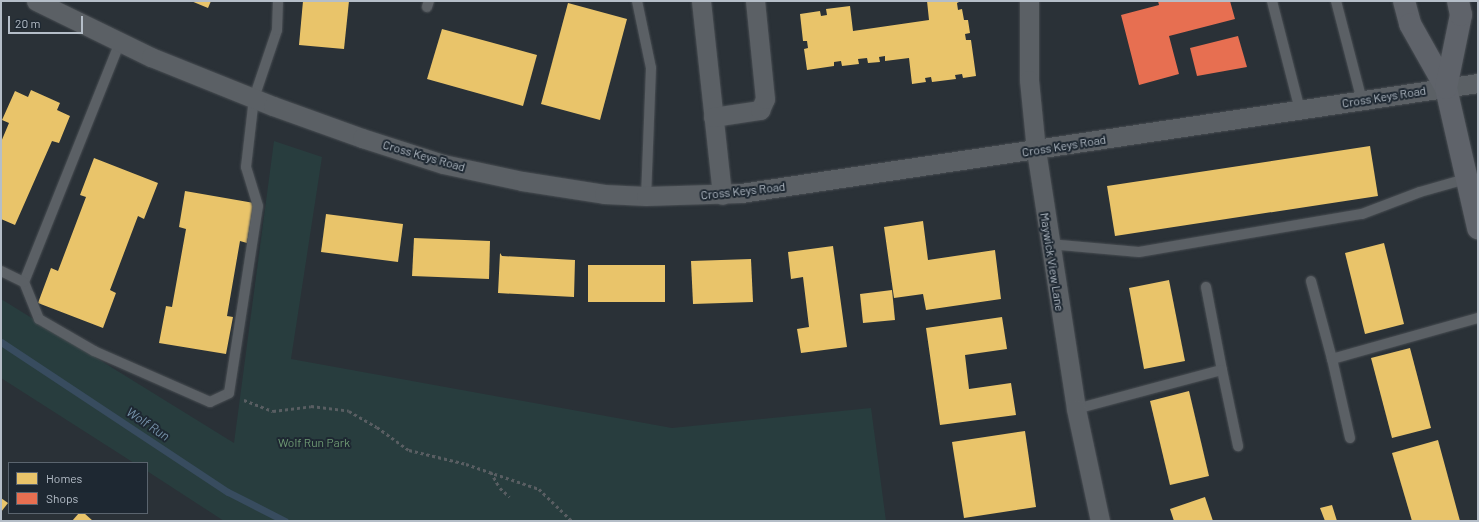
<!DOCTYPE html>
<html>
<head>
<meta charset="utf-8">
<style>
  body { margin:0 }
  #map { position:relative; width:1479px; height:522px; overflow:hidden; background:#2a3137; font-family:Barlow,sans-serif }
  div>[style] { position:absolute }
  .green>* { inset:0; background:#283d3e }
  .homes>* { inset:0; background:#e9c46a }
  .shops>* { inset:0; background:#e76f51 }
  .stream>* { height:7px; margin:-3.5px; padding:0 3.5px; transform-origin:3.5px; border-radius:3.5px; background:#384c5f }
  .path>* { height:2.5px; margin-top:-1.25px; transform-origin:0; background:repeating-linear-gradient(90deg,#595e62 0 3px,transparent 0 6px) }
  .roads { filter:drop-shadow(0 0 1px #484d52) drop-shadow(0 0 1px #484d52) }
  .service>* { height:10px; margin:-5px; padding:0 5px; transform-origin:5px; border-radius:5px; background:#5b6065 }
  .minor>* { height:19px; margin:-9.5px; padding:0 9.5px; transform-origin:9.5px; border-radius:9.5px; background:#5b6065 }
  .secondary>* { height:22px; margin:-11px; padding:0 11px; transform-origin:11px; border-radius:11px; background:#5f636a }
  span { translate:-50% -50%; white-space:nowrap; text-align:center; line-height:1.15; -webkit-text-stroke:4px #1e2832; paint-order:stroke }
  .street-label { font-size:12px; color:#b5bec8 }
  .park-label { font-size:12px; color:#6d9872 }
  .water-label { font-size:13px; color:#7692aa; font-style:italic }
  .frame { position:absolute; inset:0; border:2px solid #b5bec8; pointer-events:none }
  .legend { position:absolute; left:8px; top:462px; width:140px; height:52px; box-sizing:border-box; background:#1e2832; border:1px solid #5a646e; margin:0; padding:5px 7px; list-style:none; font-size:12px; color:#b5bec8 }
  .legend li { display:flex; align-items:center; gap:8px; height:20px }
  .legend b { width:20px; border:1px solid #5a646e }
  .scale { position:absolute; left:8px; top:16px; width:75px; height:18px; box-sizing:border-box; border:2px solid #b5bec8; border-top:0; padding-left:5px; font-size:12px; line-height:14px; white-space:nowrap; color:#b5bec8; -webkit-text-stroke:3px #1e2832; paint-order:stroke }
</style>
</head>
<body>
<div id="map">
  <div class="green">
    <div style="clip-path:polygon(274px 141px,322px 157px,291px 359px,672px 428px,871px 408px,886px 521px,224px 521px,147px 471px,147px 463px,134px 463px,1px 378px,1px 299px,234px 443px)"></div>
  </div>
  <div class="homes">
    <div style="clip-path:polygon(191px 1px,211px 1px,208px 8px)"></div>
    <div style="clip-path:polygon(303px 1px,349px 1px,344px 49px,299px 45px)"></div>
    <div style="clip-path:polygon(927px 1px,961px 1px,957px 3px,958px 10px,962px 9px,964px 20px,968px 20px,970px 33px,965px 34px,966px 40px,971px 40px,976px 76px,963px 78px,962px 74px,955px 75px,956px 79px,932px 82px,931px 77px,925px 78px,926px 82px,912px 84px,909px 58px,885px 61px,885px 56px,879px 57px,880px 62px,868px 63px,867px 58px,858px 59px,859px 64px,842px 66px,841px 61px,834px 62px,834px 66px,807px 70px,804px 49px,808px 48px,807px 41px,803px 41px,800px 14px,820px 11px,821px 16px,827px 15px,826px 9px,850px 6px,853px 31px,929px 20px)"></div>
    <div style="clip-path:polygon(568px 3px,627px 19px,600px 120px,541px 104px)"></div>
    <div style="clip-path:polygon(442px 29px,537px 55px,523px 106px,427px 79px)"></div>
    <div style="clip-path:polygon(31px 90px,60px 103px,57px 110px,70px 116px,59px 143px,52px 141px,15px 225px,1px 219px,1px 142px,9px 123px,2px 120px,15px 91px,28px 97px)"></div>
    <div style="clip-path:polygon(1370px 146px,1378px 196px,1115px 236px,1107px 186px)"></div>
    <div style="clip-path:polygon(94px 158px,158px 183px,144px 219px,138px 216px,110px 290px,116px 293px,103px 328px,38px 303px,51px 268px,58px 271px,86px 197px,80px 195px)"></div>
    <div style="clip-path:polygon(185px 191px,254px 203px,247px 243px,240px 241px,227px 316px,233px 317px,226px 354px,159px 343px,166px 306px,172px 307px,186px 229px,179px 227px)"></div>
    <div style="clip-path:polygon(326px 214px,403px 224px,398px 262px,321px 252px)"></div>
    <div style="clip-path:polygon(923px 221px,928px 260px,995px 250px,1001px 299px,926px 310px,923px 294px,894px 298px,884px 227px)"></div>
    <div style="clip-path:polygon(414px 238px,490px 241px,489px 279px,412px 276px)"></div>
    <div style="clip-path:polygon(1384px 243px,1404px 324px,1365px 334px,1345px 253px)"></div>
    <div style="clip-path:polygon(833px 246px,847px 347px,801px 353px,797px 329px,809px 327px,803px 277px,791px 279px,788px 252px)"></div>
    <div style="clip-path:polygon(500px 253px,502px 256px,575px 260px,574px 297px,498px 293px)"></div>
    <div style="clip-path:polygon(751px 259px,753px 302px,693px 304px,691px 261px)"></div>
    <div style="clip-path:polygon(588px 265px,665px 265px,665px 302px,588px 302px)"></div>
    <div style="clip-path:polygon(1169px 280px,1185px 361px,1144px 369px,1129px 288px)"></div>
    <div style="clip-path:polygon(892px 290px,895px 320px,863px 323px,860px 294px)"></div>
    <div style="clip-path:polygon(1002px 317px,1007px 349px,965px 355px,969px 389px,1011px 383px,1016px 415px,940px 425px,926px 328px)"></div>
    <div style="clip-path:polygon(1410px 348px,1431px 428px,1392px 438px,1371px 358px)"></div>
    <div style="clip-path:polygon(1189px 391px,1209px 476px,1170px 485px,1150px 401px)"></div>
    <div style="clip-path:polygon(1025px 431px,1036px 507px,964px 518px,952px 442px)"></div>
    <div style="clip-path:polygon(1438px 440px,1460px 521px,1412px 521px,1392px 453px)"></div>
    <div style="clip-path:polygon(1205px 497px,1213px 521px,1174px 521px,1170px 509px)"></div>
    <div style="clip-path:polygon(1px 498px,8px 503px,1px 512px)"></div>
    <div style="clip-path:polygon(1332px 505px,1337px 521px,1325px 521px,1320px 508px)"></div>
    <div style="clip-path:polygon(79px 513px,84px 513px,93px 521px,72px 521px)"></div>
  </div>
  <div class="shops">
    <div style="clip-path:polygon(1158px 1px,1230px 1px,1235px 19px,1169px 36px,1179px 74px,1139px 85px,1121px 15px,1159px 5px)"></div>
    <div style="clip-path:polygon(1238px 36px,1247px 67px,1197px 76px,1190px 48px)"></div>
  </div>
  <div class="stream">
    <div style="left:1px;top:342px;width:272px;rotate:33.5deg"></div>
    <div style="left:228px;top:492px;width:64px;rotate:27deg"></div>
  </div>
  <div class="path">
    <div style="left:244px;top:400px;width:31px;rotate:21deg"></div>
    <div style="left:273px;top:411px;width:38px;rotate:-7deg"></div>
    <div style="left:311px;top:406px;width:38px;rotate:7deg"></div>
    <div style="left:349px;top:411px;width:32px;rotate:30deg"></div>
    <div style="left:377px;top:427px;width:39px;rotate:36deg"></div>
    <div style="left:409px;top:450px;width:59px;rotate:13.8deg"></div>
    <div style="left:466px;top:464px;width:77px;rotate:18.9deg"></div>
    <div style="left:539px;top:489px;width:46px;rotate:44.1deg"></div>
    <div style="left:491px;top:472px;width:18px;rotate:61deg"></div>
    <div style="left:500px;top:488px;width:13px;rotate:42deg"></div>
  </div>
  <div class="roads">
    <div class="service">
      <div style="left:637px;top:1px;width:68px;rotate:78.2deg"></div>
      <div style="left:651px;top:68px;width:128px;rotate:92.2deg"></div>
      <div style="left:1272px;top:1px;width:113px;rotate:75.6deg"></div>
      <div style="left:1336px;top:1px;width:103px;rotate:75.4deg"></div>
      <div style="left:427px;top:7px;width:6px;rotate:-72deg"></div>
      <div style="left:120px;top:42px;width:258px;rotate:111.8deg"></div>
      <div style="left:24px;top:282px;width:40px;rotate:68deg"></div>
      <div style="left:39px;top:319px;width:64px;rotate:30.2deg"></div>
      <div style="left:94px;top:351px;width:127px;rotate:23.7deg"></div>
      <div style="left:210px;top:402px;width:21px;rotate:-25deg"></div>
      <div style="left:229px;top:393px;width:189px;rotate:-81.2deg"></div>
      <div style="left:258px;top:206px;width:41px;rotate:-107.1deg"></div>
      <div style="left:246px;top:167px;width:69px;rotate:-83.4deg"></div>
      <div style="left:254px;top:98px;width:72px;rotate:-71.3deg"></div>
      <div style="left:277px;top:30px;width:29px;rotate:-88deg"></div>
      <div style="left:1049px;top:244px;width:90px;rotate:5.1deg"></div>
      <div style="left:1139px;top:252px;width:226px;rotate:-9.7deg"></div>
      <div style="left:1362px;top:214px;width:62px;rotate:-20.8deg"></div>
      <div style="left:1420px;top:192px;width:48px;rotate:-15.8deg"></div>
      <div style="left:1px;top:271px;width:25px;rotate:26deg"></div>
      <div style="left:1311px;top:281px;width:81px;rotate:74.9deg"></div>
      <div style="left:1206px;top:287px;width:85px;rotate:79.1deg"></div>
      <div style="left:1076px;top:409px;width:151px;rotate:-15deg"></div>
      <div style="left:1222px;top:370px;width:78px;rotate:78.1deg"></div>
      <div style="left:1350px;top:438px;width:81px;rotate:-102.8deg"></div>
      <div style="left:1332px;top:359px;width:152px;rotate:-15.7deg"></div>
    </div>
    <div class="minor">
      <div style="left:36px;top:1px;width:128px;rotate:26deg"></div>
      <div style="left:151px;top:57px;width:131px;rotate:21.9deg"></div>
      <div style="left:273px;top:106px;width:95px;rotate:19.8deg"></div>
      <div style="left:362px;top:138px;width:85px;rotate:17.8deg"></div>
      <div style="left:443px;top:164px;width:81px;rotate:12.1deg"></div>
      <div style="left:522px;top:181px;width:83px;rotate:9deg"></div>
      <div style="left:604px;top:194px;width:42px;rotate:2.7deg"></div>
      <div style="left:646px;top:196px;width:95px;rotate:-1.8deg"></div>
      <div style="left:741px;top:193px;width:745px;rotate:-8.49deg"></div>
      <div style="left:701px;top:1px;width:195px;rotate:83.8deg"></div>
      <div style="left:1029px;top:1px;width:79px;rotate:90deg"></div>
      <div style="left:1029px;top:80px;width:70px;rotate:84.3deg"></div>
      <div style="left:1036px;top:150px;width:262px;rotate:81.2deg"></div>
      <div style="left:1076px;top:409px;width:115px;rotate:77.9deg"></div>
      <div style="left:713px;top:117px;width:48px;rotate:-8.5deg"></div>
      <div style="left:760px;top:110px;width:12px;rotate:-66deg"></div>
      <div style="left:765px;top:99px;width:99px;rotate:-95.8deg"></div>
    </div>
    <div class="secondary">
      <div style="left:1404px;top:1px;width:24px;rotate:75deg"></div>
      <div style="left:1410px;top:24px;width:73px;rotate:60.6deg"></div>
      <div style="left:1446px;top:88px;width:144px;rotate:77.1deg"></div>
      <div style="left:1446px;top:88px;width:75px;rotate:-78.4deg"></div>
      <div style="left:1461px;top:15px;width:14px;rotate:-102deg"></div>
    </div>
  </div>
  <div class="street-label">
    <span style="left:1384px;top:97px;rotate:-9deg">Cross Keys Road</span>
    <span style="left:1064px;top:146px;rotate:-9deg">Cross Keys Road</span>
    <span style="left:424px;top:156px;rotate:16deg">Cross Keys Road</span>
    <span style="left:743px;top:191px;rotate:-6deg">Cross Keys Road</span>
    <span style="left:1052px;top:262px;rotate:81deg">Maywick View Lane</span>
  </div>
  <div class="park-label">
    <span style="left:314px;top:443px">Wolf Run Park</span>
  </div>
  <div class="water-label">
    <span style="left:148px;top:424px;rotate:34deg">Wolf Run</span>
  </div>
  <div class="frame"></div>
  <ul class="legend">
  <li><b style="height:11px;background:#e9c46a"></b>Homes</li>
  <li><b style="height:11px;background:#e76f51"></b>Shops</li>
  </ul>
  <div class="scale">20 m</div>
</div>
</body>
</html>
